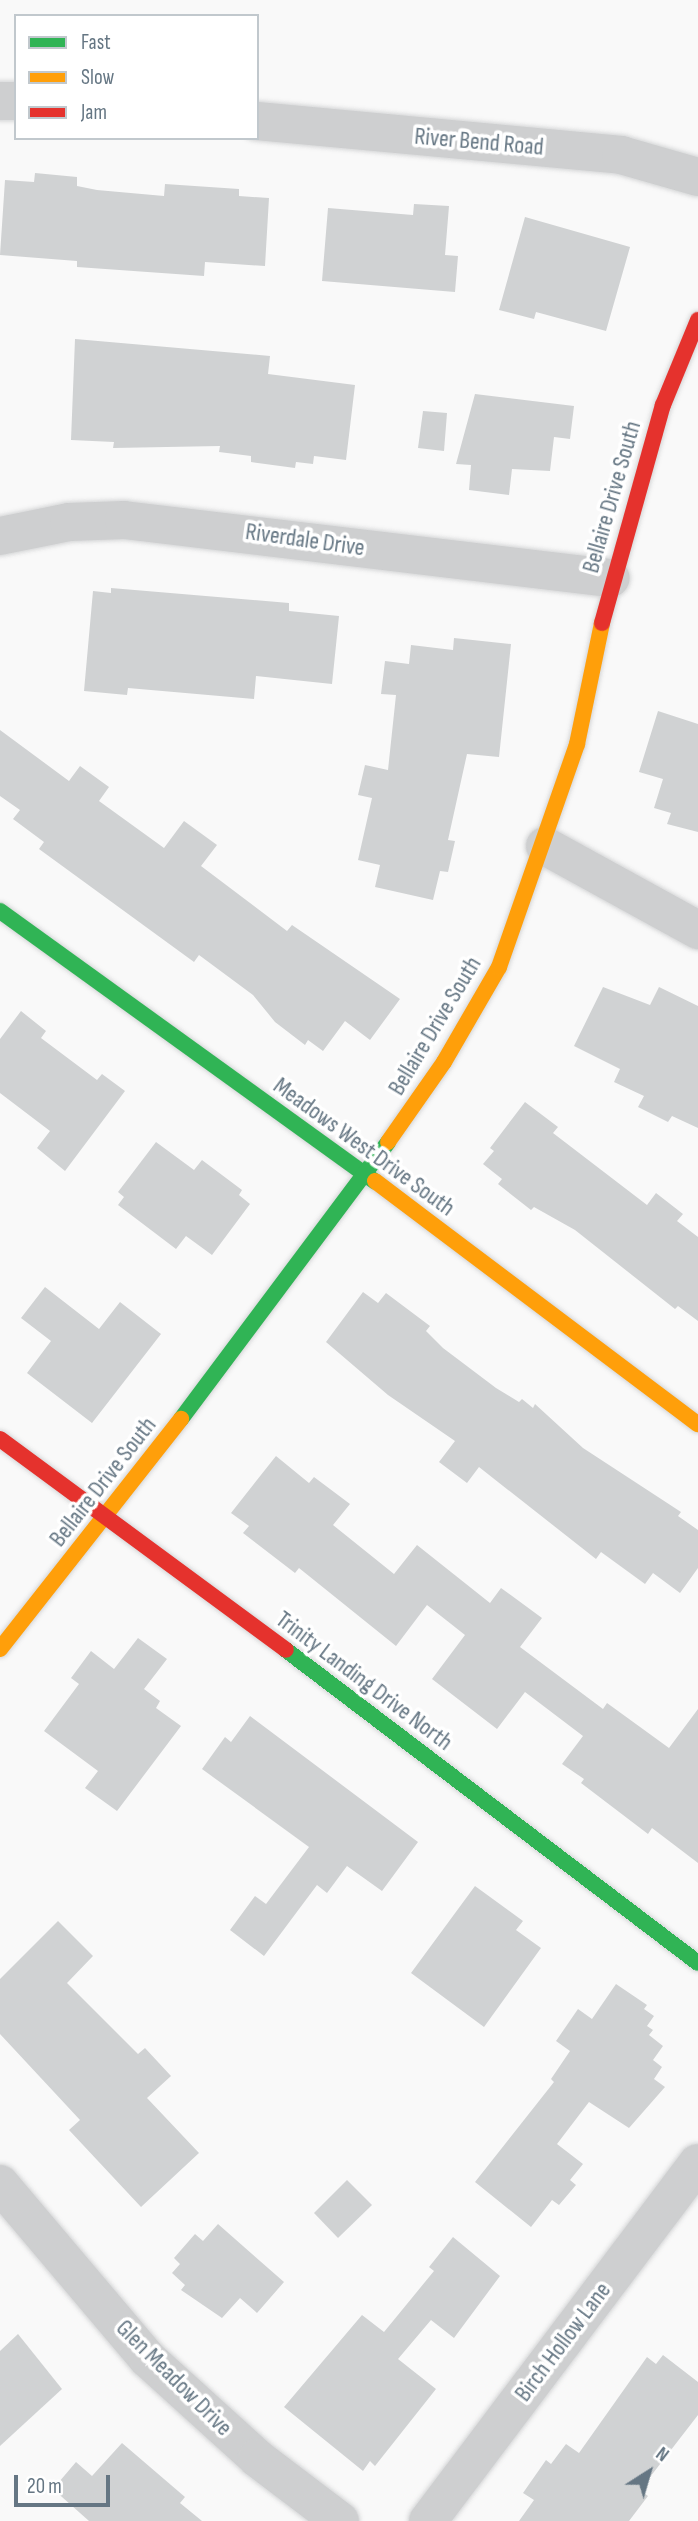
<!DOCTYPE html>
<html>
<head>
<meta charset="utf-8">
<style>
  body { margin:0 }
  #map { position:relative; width:698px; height:2521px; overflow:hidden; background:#f9f9f9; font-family:"Sofia Sans Condensed",sans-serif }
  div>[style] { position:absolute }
  .building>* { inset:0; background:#d0d2d3 }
  .roads { filter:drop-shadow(0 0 2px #d5d6d7) drop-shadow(0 0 2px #d5d6d7) }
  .street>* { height:38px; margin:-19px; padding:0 19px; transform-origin:19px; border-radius:19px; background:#cecfd0 }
  .fast>* { height:16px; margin:-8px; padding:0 8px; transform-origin:8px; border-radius:8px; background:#30b455 }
  .slow>* { height:16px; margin:-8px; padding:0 8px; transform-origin:8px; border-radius:8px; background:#ff9f0a }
  .jam>* { height:16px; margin:-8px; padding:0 8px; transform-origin:8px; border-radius:8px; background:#e5322d }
  span { translate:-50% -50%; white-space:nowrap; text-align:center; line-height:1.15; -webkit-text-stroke:7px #fff; paint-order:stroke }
  .street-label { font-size:24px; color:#657683 }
  .legend { position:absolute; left:14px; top:14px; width:245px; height:126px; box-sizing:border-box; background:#fff; border:2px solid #c1c8cd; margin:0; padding:9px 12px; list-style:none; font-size:21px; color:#657683 }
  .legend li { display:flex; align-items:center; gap:14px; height:35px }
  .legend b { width:35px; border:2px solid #c1c8cd }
  .north { position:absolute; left:614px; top:2437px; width:70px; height:70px; -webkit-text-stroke:5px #fff; paint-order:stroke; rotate:37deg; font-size:19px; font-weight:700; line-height:28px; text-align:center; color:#657683 }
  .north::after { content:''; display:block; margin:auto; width:24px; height:32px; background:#657683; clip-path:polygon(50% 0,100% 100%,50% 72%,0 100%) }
  .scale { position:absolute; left:14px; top:2475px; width:96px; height:32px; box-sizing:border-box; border:4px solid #657683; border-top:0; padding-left:9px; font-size:21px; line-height:24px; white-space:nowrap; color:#657683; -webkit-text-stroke:5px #fff; paint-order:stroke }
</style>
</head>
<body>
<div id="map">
  <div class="building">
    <div style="clip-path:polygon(35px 173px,77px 177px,77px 186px,97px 190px,164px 196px,165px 184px,239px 189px,239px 196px,269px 198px,265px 266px,205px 262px,204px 276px,77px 267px,77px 261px,0 255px,5px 180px,34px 182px)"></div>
    <div style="clip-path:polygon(414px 204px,449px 206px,445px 255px,458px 256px,455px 292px,322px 281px,328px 208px,413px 215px)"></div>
    <div style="clip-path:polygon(525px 217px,630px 247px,606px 331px,536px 312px,534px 319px,499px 310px)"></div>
    <div style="clip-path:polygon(75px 339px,270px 356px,268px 374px,355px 385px,346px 460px,314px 456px,313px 464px,296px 462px,295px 468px,251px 462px,251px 456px,219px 452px,220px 446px,113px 448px,114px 442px,71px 440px)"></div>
    <div style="clip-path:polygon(475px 394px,574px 406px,570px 439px,554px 437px,550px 471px,512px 469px,509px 495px,469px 490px,471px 465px,456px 464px)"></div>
    <div style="clip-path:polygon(423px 411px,447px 413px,444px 451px,418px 448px)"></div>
    <div style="clip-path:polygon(111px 588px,289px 603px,289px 611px,339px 616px,332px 684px,256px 676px,254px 699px,128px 688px,127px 695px,84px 691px,93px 591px,111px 593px)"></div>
    <div style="clip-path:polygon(454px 638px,511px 644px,499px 757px,467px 754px,448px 840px,455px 841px,448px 872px,440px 871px,433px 900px,375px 887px,380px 865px,358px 860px,372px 798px,358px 795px,365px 765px,388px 770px,396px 695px,381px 694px,385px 661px,409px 664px,411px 645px,453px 650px)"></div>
    <div style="clip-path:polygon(658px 711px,698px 724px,698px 832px,667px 824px,671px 813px,654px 808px,663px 779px,639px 772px)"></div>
    <div style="clip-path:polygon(0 730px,69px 781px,80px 766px,109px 787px,99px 801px,164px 848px,184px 821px,217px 845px,201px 866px,287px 931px,292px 925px,400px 999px,370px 1040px,345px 1021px,323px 1051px,308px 1040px,305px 1045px,275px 1022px,253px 995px,199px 955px,194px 962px,39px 849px,44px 842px,13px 819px,20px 810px,0 796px)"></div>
    <div style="clip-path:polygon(603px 987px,650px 1005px,659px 987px,698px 1006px,698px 1128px,672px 1116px,668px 1122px,638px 1107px,644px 1096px,614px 1082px,620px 1069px,574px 1046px)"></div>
    <div style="clip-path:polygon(21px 1011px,46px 1031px,41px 1038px,97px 1080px,102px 1074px,125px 1091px,65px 1171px,37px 1148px,50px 1131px,0 1093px,0 1039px)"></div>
    <div style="clip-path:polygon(525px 1102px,558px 1127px,553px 1133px,647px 1205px,656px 1193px,683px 1214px,677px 1221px,698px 1237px,698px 1321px,678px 1306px,675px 1309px,575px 1230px,534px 1207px,531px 1210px,498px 1184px,502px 1179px,483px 1164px,494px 1151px,490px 1148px)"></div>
    <div style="clip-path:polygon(156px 1142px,194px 1170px,202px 1160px,242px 1190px,239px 1195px,250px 1204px,212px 1255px,186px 1236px,176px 1249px,118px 1205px,124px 1197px,118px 1192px)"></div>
    <div style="clip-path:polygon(45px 1287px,99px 1329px,120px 1302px,161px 1334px,92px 1423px,27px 1373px,51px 1341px,21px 1318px)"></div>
    <div style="clip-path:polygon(363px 1292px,378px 1303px,386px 1293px,430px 1326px,426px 1331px,443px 1348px,496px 1388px,519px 1402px,522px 1399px,533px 1408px,535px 1404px,583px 1448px,681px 1512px,678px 1516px,698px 1530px,698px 1568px,680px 1593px,653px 1573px,645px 1584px,601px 1552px,596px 1559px,479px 1467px,467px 1483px,439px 1462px,455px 1441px,388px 1395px,326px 1342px)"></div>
    <div style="clip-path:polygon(276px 1456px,309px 1483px,314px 1477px,350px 1504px,333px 1525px,394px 1574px,417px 1545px,490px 1603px,501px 1588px,542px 1618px,520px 1647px,603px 1709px,607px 1703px,669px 1748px,698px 1709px,698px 1863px,652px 1828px,648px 1834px,581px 1783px,584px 1779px,562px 1764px,583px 1736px,525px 1692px,497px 1729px,432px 1679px,465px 1635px,427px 1605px,396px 1646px,299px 1568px,295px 1573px,243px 1533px,249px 1526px,231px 1513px)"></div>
    <div style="clip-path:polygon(138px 1638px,167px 1659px,144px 1689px,160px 1701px,156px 1708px,181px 1726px,117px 1811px,85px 1788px,98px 1771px,44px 1731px,79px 1684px,71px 1678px,91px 1651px,114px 1669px)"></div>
    <div style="clip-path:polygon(250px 1716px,418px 1842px,382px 1891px,347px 1866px,327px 1893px,317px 1885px,264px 1956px,230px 1930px,255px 1896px,266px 1904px,309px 1847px,202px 1769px,225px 1737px,231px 1742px)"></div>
    <div style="clip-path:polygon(475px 1886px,523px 1921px,516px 1930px,541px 1948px,484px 2027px,411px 1973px)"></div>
    <div style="clip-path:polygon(58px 1921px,93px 1956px,67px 1983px,138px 2054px,145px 2048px,171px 2076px,147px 2098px,199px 2153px,141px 2207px,69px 2130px,80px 2120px,0 2034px,0 1979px)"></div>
    <div style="clip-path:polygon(616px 1984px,647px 2005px,644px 2009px,654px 2016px,647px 2026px,653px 2030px,649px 2035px,663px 2046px,653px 2060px,662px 2067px,654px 2079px,665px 2087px,629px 2128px,589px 2102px,557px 2144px,583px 2164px,570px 2180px,576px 2185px,559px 2205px,552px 2200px,531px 2227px,475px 2182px,554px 2082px,551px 2079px,570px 2051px,556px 2041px,578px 2009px,592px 2019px)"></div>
    <div style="clip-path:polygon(347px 2180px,372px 2205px,338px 2238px,314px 2213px)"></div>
    <div style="clip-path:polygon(218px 2224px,284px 2282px,257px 2313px,240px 2298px,222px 2318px,181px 2290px,185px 2285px,172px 2273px,180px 2264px,174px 2258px,195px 2234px,203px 2241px)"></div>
    <div style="clip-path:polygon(453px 2237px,500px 2276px,454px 2338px,431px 2320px,398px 2359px,436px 2389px,375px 2466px,370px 2461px,363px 2471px,284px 2407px,362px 2315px,384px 2332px,434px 2271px,429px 2267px)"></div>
    <div style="clip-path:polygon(18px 2334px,62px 2389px,0 2446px,0 2351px)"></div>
    <div style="clip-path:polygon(663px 2355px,698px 2382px,698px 2415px,640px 2490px,648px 2496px,629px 2521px,519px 2521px,534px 2500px,523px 2493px,546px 2460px,551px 2464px,566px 2444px,579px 2453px,647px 2357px,656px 2364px)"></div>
    <div style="clip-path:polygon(122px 2443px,185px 2497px,180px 2503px,202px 2521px,89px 2521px,53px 2489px,76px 2462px,92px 2476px)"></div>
  </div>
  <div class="roads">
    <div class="street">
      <div style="left:0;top:101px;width:16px"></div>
      <div style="left:257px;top:121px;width:366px;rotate:5.3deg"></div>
      <div style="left:621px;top:155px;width:80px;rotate:15.9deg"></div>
      <div style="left:0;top:536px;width:70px;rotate:-11.5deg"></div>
      <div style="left:69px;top:522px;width:55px;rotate:-2.1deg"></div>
      <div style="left:124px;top:520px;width:490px;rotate:6.8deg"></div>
      <div style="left:545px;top:846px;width:175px;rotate:28.8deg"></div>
      <div style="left:0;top:2184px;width:229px;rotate:49.8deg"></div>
      <div style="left:148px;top:2359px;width:147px;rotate:42.2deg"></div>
      <div style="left:257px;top:2458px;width:104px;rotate:37.2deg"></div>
      <div style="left:428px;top:2521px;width:448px;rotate:-53deg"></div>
    </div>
    <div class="fast">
      <div style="left:0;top:911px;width:462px;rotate:35.8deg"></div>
      <div style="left:181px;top:1419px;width:346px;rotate:-53.2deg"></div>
      <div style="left:286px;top:1650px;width:517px;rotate:37.22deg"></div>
    </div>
    <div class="slow">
      <div style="left:388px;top:1142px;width:98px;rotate:-55deg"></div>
      <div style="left:444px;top:1062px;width:110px;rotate:-59.9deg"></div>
      <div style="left:499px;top:967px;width:236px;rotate:-70.7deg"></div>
      <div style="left:577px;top:744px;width:124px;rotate:-78.3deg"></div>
      <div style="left:375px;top:1181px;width:404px;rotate:37deg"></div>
      <div style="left:0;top:1649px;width:293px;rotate:-51.8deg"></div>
    </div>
    <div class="jam">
      <div style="left:602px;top:623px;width:226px;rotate:-74.4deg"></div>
      <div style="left:663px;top:405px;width:92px;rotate:-67.6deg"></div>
      <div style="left:0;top:1439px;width:355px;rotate:36.4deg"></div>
    </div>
  </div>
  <div class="street-label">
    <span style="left:479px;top:142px;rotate:5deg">River Bend Road</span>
    <span style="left:612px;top:497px;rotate:-74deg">Bellaire Drive South</span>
    <span style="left:305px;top:540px;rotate:8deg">Riverdale Drive</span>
    <span style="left:435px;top:1026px;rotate:-59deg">Bellaire Drive South</span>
    <span style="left:364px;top:1147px;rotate:36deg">Meadows West Drive South</span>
    <span style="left:103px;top:1482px;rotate:-52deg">Bellaire Drive South</span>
    <span style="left:364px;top:1681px;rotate:37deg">Trinity Landing Drive North</span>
    <span style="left:563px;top:2342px;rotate:-53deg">Birch Hollow Lane</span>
    <span style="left:174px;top:2378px;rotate:45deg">Glen Meadow Drive</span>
  </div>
  <ul class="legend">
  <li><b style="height:9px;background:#30b455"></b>Fast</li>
  <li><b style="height:9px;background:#ff9f0a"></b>Slow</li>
  <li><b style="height:9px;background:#e5322d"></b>Jam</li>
  </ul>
  <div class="north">N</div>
  <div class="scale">20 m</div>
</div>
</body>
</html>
